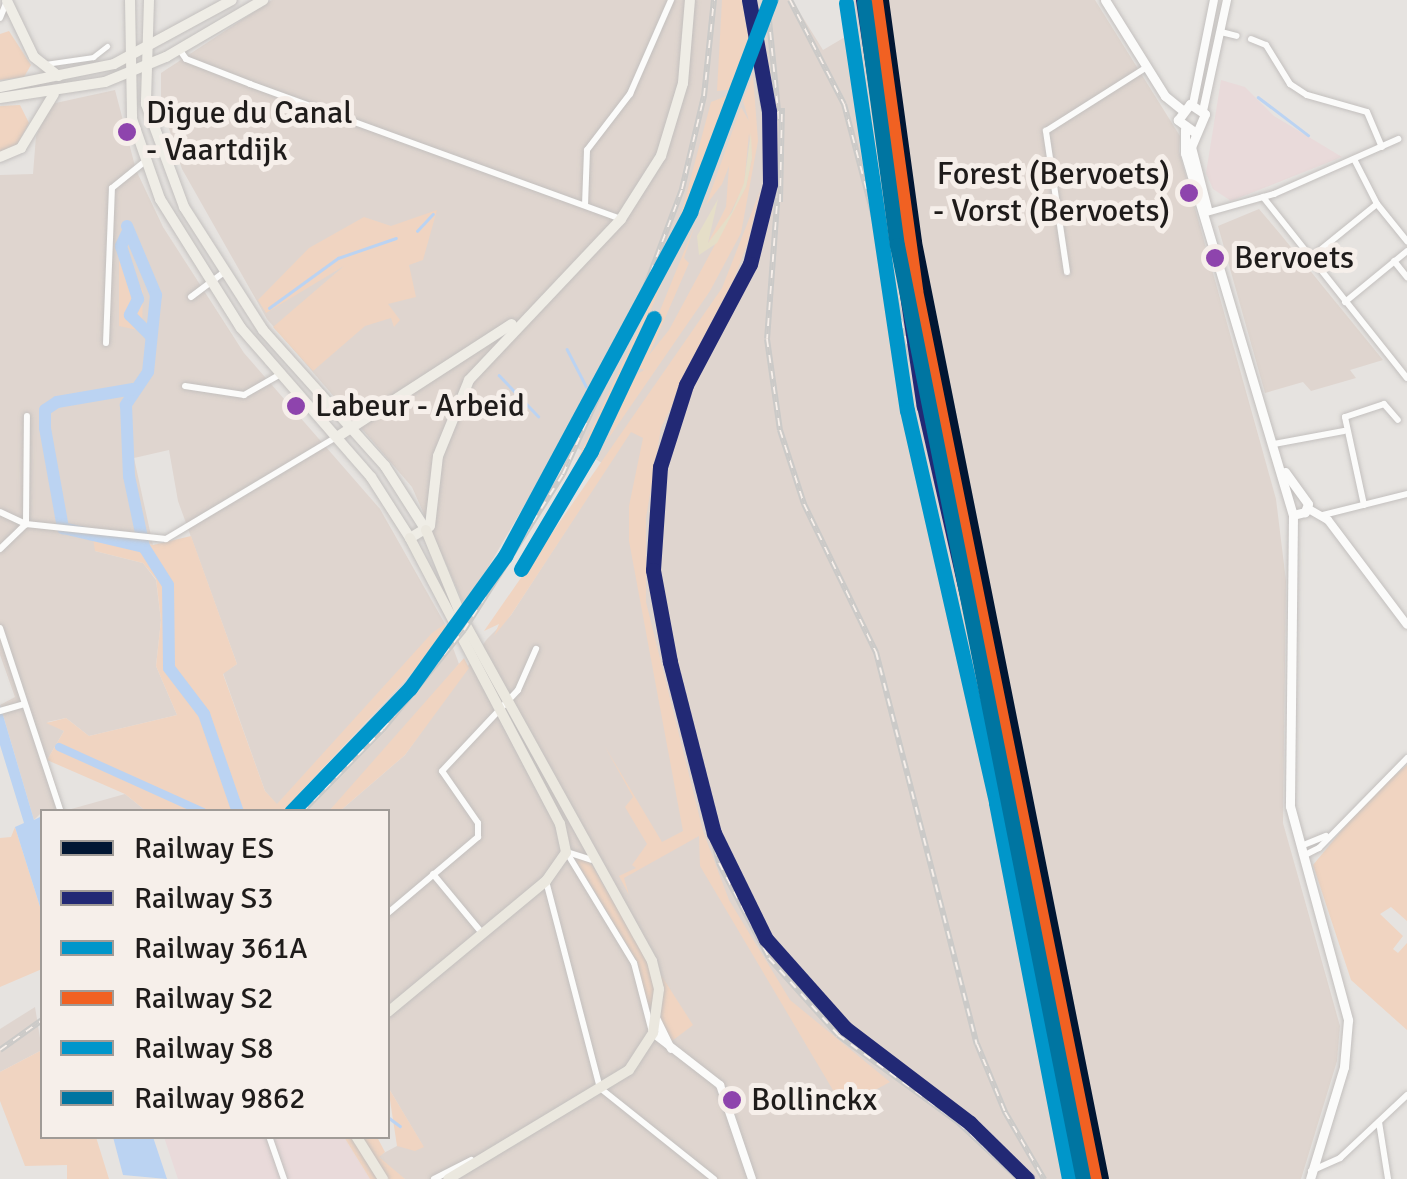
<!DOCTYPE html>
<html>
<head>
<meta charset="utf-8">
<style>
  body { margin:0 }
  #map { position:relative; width:1407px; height:1179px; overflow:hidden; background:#e6e3e0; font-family:Signika,sans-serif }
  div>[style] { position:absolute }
  .commercial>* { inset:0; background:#e9dada }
  .built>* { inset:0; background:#dfd5cf }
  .green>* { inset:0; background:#f0d4c1 }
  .sand>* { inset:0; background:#e5dec8 }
  .water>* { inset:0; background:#bbd3f2 }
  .stream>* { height:2.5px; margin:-1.25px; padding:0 1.25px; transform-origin:1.25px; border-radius:1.25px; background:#bbd3f2 }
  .canal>* { height:8px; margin:-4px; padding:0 4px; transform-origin:4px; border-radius:4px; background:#bbd3f2 }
  .river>* { height:12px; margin:-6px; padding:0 6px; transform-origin:6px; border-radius:6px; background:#bbd3f2 }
  .roads { filter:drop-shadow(0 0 2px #c3c0be) drop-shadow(0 0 2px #c3c0be) }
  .pedestrian>* { height:5px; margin:-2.5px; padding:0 2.5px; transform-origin:2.5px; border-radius:2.5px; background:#fbfbfa }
  .minor>* { height:6px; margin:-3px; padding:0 3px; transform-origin:3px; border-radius:3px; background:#fbfbfa }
  .tertiary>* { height:8px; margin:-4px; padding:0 4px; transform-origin:4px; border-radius:4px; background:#fbfbfa }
  .secondary>* { height:9px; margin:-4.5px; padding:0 4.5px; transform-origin:4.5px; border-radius:4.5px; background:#fbfbfa }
  .primary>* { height:10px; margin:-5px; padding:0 5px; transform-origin:5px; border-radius:5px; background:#efede6 }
  .trunk>* { height:10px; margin:-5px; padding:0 5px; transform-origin:5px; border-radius:5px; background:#ebe8df }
  .rail>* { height:6px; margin-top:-3px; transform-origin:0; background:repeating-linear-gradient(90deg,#f6efea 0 8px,#cbcac8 0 16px); box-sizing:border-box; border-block:2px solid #cbcac8 }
  .rail-1>* { height:15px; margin:-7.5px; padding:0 7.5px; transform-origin:7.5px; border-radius:7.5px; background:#011633 }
  .rail-2>* { height:15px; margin:-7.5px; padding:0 7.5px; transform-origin:7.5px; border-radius:7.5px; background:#222975 }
  .rail-3>* { height:15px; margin:-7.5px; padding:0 7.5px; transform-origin:7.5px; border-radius:7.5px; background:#0096ca }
  .rail-4>* { height:15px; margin:-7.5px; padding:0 7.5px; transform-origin:7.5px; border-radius:7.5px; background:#f16122 }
  .rail-5>* { height:15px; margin:-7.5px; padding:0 7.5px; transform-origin:7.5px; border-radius:7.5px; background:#0096cb }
  .rail-6>* { height:15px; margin:-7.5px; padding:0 7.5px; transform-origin:7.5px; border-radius:7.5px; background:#0075a1 }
  .dots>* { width:28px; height:28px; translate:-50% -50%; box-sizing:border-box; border:5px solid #f6efea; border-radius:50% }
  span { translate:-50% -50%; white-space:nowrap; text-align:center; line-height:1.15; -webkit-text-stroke:10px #f6efea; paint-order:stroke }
  .bus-label { font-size:32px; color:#1f1c1b }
  .left { translate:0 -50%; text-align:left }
  .right { translate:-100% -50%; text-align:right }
  .legend { position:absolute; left:40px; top:809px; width:350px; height:330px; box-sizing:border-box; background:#f6efea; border:2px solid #a09b97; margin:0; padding:12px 18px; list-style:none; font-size:30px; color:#1f1c1b }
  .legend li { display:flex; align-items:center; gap:20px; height:50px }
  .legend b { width:50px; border:2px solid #a09b97 }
</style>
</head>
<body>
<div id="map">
  <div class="commercial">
    <div style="clip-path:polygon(1221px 80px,1245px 87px,1274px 116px,1342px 157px,1231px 201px,1213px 189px,1206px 173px)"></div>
    <div style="clip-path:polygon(164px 1137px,344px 1137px,370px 1179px,178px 1179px)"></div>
  </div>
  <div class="built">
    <div style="clip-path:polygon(272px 0,792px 0,823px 50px,845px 37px,841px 0,1095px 0,1180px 136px,1179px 151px,1276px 499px,1286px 581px,1283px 823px,1340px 1026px,1337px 1061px,1301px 1179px,405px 1179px,388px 1170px,378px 1156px,397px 1146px,423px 1146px,388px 1087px,388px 812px,340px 811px,405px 755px,487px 639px,511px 615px,620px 447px,605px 465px,563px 439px,465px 607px,412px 487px,267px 319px,182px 169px,161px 104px,161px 73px)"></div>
    <div style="clip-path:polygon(115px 90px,136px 170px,163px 227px,244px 353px,380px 509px,445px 624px,277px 805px,265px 791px,223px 673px,237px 664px,178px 501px,169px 450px,134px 458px,153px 545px,120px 536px,95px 551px,143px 563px,156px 580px,161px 620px,156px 666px,177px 715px,89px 736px,66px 718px,47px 722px,64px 731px,47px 760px,64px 811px,125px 794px,146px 811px,42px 812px,34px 820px,0 705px,15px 697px,0 655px,0 175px,33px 174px,36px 136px,51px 104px)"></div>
    <div style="clip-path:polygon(1259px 209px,1281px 235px,1383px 360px,1350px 370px,1356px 378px,1311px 391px,1303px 382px,1265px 393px,1218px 226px)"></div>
    <div style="clip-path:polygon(448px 634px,459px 664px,367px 773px,329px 811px,283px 812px)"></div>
    <div style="clip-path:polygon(35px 1007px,42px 1050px,0 1072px,0 1029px)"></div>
  </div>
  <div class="green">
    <div style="clip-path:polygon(722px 0,742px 0,749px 45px,736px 89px,717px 91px)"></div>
    <div style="clip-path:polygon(9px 31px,31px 65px,24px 77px,0 80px,0 34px)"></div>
    <div style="clip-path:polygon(753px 74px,758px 141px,741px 233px,710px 291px,608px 439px,631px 378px,644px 370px,637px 367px,694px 227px,684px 258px,689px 263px,649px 355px,669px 330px,746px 187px,752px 158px,749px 133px,744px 185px,724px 226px,708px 243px,726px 207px,729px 166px,722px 184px,706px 205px,741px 107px,749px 121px,743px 101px)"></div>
    <div style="clip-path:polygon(734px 93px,714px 148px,676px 233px,711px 102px)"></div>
    <div style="clip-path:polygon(20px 105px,29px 123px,17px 145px,0 152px,0 106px)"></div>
    <div style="clip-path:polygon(760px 191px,748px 242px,734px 279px,661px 428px,646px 518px,646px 602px,703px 831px,729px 900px,790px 1000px,890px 1082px,843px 1107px,700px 866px,699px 836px,624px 878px,629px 895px,619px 876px,636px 868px,632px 865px,647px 844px,625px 807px,633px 797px,604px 745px,662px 842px,683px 831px,629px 541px,629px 506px,643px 438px,631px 432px,511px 615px,494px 636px,499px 624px,484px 631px,722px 288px)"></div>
    <div style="clip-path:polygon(437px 210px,423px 260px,409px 265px,416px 297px,388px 304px,400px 320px,394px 327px,391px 318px,365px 326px,313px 371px,273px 327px,344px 266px,266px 313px,258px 300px,309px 248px,364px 217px,391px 226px)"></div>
    <div style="clip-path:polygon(679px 241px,615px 398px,572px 478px,533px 545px,521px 564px,563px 491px)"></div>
    <div style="clip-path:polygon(119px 245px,143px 291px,142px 331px,119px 326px)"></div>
    <div style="clip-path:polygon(92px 532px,153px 545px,191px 536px,237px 664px,223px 674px,265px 791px,277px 804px,432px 633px,445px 624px,448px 634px,283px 811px,146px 811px,125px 794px,47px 760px,64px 731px,46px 723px,66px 718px,89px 736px,177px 715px,156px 666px,161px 620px,156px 579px,143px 563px,95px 551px)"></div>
    <div style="clip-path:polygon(464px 658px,469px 668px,405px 755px,340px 811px,329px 811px)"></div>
    <div style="clip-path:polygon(1407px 765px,1407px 921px,1391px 907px,1380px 914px,1403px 936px,1393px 949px,1398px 953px,1407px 943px,1407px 1030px,1351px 980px,1313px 865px,1370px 796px)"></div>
    <div style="clip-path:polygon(15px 827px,42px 913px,42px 969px,0 987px,0 838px,11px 837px)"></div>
    <div style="clip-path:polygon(574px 857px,590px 862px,644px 954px,654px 983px,654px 1015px,648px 1014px,638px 963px)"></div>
    <div style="clip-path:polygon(661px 975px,693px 1025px,672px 1041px,661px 1026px)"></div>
    <div style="clip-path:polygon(42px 1050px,42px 1136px,96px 1137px,109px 1179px,67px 1179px,67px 1165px,25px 1166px,0 1101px,0 1072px)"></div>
    <div style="clip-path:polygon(388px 1087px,424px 1147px,415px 1151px,397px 1146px)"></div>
    <div style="clip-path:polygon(344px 1137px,377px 1137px,385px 1152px,379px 1157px,405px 1179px,370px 1179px)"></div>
  </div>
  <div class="sand">
    <div style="clip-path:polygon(751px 132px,752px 158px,746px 187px,717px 243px,699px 255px,697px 236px,718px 199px,708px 243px,732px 212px,744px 183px)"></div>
  </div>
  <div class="water">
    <div style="clip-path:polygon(0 705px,34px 820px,42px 816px,42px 913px,15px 827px,24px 823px,0 745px)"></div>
    <div style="clip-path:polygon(113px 1137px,153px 1137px,167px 1179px,123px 1175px)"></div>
  </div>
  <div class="stream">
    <div style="left:1258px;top:97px;width:63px;rotate:37.2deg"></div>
    <div style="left:417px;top:231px;width:23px;rotate:-47deg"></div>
    <div style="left:269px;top:308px;width:85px;rotate:-35.9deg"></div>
    <div style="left:338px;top:258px;width:61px;rotate:-19deg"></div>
    <div style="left:567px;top:349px;width:42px;rotate:62.8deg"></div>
    <div style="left:499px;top:375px;width:57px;rotate:46.4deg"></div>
    <div style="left:388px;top:1117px;width:15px;rotate:37deg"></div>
  </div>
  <div class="canal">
    <div style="left:59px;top:747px;width:158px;rotate:24.3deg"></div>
  </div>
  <div class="river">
    <div style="left:127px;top:226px;width:75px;rotate:67.2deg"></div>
    <div style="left:156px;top:295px;width:77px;rotate:95.9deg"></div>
    <div style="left:148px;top:372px;width:40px;rotate:124deg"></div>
    <div style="left:126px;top:405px;width:71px;rotate:87.6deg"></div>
    <div style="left:129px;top:476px;width:73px;rotate:78.1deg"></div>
    <div style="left:144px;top:547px;width:45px;rotate:57.7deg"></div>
    <div style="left:168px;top:585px;width:83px;rotate:89.3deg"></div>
    <div style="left:169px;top:668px;width:58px;rotate:52.7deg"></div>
    <div style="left:204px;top:714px;width:104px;rotate:70.9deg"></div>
    <div style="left:128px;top:231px;width:17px;rotate:115deg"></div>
    <div style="left:121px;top:246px;width:56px;rotate:72.2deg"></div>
    <div style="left:138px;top:299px;width:18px;rotate:117deg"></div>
    <div style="left:130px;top:315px;width:30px;rotate:45deg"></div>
    <div style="left:133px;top:389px;width:77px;rotate:170.3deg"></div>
    <div style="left:57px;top:402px;width:14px;rotate:146deg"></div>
    <div style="left:45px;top:410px;width:18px;rotate:90deg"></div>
    <div style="left:45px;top:428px;width:102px;rotate:79.8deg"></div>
    <div style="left:63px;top:528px;width:83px;rotate:13.2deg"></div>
  </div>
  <div class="roads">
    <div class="pedestrian">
      <div style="left:45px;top:64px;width:49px;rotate:-8.3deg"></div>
      <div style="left:93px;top:57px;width:18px;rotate:-38deg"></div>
    </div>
    <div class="minor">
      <div style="left:0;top:18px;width:18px;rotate:-68deg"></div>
      <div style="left:1221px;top:32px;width:16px;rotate:14deg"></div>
      <div style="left:1251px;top:39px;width:16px;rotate:22deg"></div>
      <div style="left:1266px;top:45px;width:46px;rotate:58.4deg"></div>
      <div style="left:1290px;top:84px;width:20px;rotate:33deg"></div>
      <div style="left:1307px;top:95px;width:62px;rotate:15.8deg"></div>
      <div style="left:1367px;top:112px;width:38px;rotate:67deg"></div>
      <div style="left:179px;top:49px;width:12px;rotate:55deg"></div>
      <div style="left:186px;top:59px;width:69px;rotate:21.3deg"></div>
      <div style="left:250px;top:84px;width:394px;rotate:20deg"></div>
      <div style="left:1354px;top:159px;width:51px;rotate:62.9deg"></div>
      <div style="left:1377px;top:204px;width:48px;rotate:51deg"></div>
      <div style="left:1263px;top:197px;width:231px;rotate:51.5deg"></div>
      <div style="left:585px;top:205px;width:55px;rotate:-87.9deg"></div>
      <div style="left:587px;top:150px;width:71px;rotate:-52.5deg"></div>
      <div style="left:630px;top:94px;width:103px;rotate:-66.4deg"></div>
      <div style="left:1206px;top:213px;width:71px;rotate:-15.6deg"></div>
      <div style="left:1274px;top:194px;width:136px;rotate:-23.9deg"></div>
      <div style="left:1309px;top:259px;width:87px;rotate:-39deg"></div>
      <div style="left:1394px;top:261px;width:21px;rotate:51deg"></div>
      <div style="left:1067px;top:272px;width:143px;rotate:-98.5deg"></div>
      <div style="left:1046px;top:131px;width:120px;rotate:-32.4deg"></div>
      <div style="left:191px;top:297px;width:41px;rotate:-37.1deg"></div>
      <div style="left:1345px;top:302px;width:80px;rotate:-39.4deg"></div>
      <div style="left:106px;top:343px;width:155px;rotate:-87.8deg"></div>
      <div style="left:112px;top:188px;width:40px;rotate:-39deg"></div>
      <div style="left:185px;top:386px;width:60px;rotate:8.7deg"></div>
      <div style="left:244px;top:395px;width:40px;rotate:-29.7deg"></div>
      <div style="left:1274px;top:444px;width:71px;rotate:-10.5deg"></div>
      <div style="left:1364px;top:505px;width:90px;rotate:-102.2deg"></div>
      <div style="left:1345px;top:417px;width:41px;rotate:-18.4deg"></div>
      <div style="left:1384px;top:404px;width:21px;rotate:49deg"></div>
      <div style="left:0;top:512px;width:29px;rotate:25deg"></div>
      <div style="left:26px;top:524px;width:141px;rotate:6.1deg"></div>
      <div style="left:166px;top:539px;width:197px;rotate:-30.9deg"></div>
      <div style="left:1323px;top:515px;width:87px;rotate:-14deg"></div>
      <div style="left:26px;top:523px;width:107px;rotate:-89.5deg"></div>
      <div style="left:0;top:549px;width:36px;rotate:-44deg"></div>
      <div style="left:0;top:628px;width:194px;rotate:71.7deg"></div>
      <div style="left:0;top:711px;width:25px;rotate:-16deg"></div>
      <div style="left:1301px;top:846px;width:27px;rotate:-22deg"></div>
      <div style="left:567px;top:852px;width:25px;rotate:18deg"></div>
      <div style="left:567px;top:853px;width:129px;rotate:58.7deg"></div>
      <div style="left:634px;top:963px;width:71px;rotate:75.4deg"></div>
      <div style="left:1303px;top:856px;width:18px;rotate:-27deg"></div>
      <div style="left:1319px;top:848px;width:126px;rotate:-45.6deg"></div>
      <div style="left:433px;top:874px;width:77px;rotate:50.3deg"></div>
      <div style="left:546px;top:881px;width:214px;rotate:75.4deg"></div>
      <div style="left:600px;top:1088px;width:146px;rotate:38.6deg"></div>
      <div style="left:388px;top:913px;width:118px;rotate:-40.2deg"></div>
      <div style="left:478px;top:837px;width:14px;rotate:-90deg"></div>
      <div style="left:478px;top:823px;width:63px;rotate:-124.7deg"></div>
      <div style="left:442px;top:771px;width:111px;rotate:-46.8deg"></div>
      <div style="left:518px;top:690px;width:45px;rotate:-66.3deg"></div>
      <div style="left:1379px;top:1122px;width:58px;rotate:81deg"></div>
      <div style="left:269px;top:1136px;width:46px;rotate:70.8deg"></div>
      <div style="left:1311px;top:1171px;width:32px;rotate:-24deg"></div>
      <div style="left:1340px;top:1158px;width:92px;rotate:-43.2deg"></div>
      <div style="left:434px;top:1179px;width:42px;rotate:-27.2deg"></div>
    </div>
    <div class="tertiary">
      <div style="left:1193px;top:104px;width:106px;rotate:-78.6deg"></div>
      <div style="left:1203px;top:111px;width:114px;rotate:-77.8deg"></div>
      <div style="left:1307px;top:508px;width:24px;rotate:30deg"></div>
      <div style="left:1328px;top:520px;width:131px;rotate:53deg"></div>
      <div style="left:657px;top:1020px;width:32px;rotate:64deg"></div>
      <div style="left:653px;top:1033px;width:85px;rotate:37.8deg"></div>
      <div style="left:720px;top:1085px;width:99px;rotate:71.2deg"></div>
    </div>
    <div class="secondary">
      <div style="left:1105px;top:0;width:113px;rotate:58deg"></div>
      <div style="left:1165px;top:96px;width:21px;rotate:39deg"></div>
      <div style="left:1185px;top:129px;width:24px;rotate:90deg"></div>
      <div style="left:1185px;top:153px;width:378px;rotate:73.4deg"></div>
      <div style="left:1193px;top:131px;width:19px;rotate:-144deg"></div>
      <div style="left:1178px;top:120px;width:20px;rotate:-53deg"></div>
      <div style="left:1190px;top:104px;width:18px;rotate:34deg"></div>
      <div style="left:1205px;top:114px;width:36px;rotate:113deg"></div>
      <div style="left:1191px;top:147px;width:64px;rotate:75.5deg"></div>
      <div style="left:1285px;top:472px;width:39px;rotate:54deg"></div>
      <div style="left:1308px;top:504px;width:9px;rotate:111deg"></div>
      <div style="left:1305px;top:512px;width:12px;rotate:166deg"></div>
      <div style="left:1293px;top:515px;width:291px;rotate:90.6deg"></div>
      <div style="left:1290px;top:806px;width:222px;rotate:74.8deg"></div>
      <div style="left:1348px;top:1020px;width:47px;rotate:94.9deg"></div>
      <div style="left:1344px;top:1067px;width:117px;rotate:106.9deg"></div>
    </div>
    <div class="primary">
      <div style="left:130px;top:0;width:119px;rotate:89deg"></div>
      <div style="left:132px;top:119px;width:85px;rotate:70.7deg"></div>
      <div style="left:160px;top:199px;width:152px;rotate:57.9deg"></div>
      <div style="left:241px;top:328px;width:198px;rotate:48.9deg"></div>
      <div style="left:371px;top:477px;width:72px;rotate:57.4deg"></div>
      <div style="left:410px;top:538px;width:23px;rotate:-31deg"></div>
      <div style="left:430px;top:526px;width:70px;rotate:-83.5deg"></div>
      <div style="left:438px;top:456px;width:82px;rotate:-67.8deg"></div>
      <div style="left:469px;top:380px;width:221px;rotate:-46.6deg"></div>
      <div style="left:621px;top:219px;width:75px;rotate:-57.6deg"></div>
      <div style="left:661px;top:156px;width:76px;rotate:-73.2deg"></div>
      <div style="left:683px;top:83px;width:83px;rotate:-85.2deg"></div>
      <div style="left:149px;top:0;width:104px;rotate:91.7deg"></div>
      <div style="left:146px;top:104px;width:110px;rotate:69.7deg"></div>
      <div style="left:184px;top:207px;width:146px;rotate:57.3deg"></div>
      <div style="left:263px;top:330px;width:183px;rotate:48.1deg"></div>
      <div style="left:385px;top:466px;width:76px;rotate:57.4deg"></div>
      <div style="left:7px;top:1px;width:62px;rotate:64.3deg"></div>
      <div style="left:34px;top:57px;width:31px;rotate:38deg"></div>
      <div style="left:0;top:87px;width:116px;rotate:-11.4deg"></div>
      <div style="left:114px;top:64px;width:134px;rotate:-28.5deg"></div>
      <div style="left:0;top:98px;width:106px;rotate:-8.7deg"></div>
      <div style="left:105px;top:82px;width:66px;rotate:-22.3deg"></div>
      <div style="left:166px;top:57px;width:113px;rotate:-30.4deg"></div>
      <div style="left:0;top:157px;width:23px;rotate:-23deg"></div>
      <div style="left:21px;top:148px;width:63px;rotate:-58.6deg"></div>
      <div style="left:337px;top:437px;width:208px;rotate:-32.9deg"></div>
    </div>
    <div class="trunk">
      <div style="left:426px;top:530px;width:97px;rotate:67.7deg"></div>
      <div style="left:463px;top:620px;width:390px;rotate:61deg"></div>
      <div style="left:652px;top:961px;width:29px;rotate:76deg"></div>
      <div style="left:659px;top:989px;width:44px;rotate:97.8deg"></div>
      <div style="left:653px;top:1033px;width:44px;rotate:123deg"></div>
      <div style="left:629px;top:1070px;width:211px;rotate:148.9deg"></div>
      <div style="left:388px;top:1012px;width:205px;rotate:-39.7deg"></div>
      <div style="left:546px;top:881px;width:35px;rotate:-55deg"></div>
      <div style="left:566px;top:852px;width:29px;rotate:-102deg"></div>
      <div style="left:560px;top:824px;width:323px;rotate:-117.7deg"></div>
      <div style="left:356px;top:1136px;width:51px;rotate:57.9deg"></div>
    </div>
  </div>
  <div class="rail">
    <div style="left:745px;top:0;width:131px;rotate:80.3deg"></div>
    <div style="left:767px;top:129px;width:55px;rotate:91deg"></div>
    <div style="left:766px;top:184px;width:81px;rotate:104.2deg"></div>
    <div style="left:746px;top:263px;width:137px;rotate:117.9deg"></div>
    <div style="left:682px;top:384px;width:86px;rotate:107.6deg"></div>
    <div style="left:656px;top:466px;width:103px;rotate:93.3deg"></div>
    <div style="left:650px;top:569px;width:94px;rotate:80.2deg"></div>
    <div style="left:666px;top:662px;width:208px;rotate:75.2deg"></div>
    <div style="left:719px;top:863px;width:107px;rotate:62.2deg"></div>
    <div style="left:769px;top:958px;width:103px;rotate:48.1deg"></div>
    <div style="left:838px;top:1035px;width:150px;rotate:36deg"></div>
    <div style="left:959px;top:1123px;width:82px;rotate:43deg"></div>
    <div style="left:767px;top:0;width:121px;rotate:84.3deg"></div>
    <div style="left:790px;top:0;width:117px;rotate:62.6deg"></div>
    <div style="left:844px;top:104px;width:312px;rotate:75.2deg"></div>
    <div style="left:858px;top:0;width:230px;rotate:81.5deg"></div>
    <div style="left:778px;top:190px;width:149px;rotate:94.2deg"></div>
    <div style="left:767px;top:339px;width:92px;rotate:81.9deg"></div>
    <div style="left:780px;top:430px;width:78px;rotate:72deg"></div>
    <div style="left:804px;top:504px;width:165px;rotate:64.1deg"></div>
    <div style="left:876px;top:652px;width:405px;rotate:75.6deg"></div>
    <div style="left:977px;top:1044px;width:74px;rotate:67.6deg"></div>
    <div style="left:1005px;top:1112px;width:78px;rotate:59.8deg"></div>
    <div style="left:780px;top:202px;width:94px;rotate:-88.8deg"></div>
    <div style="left:302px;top:812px;width:116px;rotate:-45.7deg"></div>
    <div style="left:383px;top:729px;width:128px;rotate:-50.7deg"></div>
    <div style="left:464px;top:630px;width:185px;rotate:-57.6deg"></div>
    <div style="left:563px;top:474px;width:172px;rotate:-65.7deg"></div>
    <div style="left:634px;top:317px;width:137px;rotate:-69.4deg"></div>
    <div style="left:682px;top:189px;width:96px;rotate:-76.7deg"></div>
    <div style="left:704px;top:96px;width:97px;rotate:-84.1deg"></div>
    <div style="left:0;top:1050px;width:52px;rotate:-35.5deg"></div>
  </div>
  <div class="rail-1">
    <div style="left:881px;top:0;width:244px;rotate:82.2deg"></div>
    <div style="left:914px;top:242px;width:955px;rotate:78.71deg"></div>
  </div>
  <div class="rail-2">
    <div style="left:749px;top:0;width:113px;rotate:79.8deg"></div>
    <div style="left:769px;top:111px;width:73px;rotate:89.2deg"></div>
    <div style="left:770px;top:184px;width:82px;rotate:104deg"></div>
    <div style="left:750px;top:264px;width:137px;rotate:117.9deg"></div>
    <div style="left:686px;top:385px;width:86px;rotate:107.6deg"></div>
    <div style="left:660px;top:467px;width:103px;rotate:93.9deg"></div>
    <div style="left:653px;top:570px;width:94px;rotate:79.5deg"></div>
    <div style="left:670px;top:662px;width:177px;rotate:75.6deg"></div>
    <div style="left:714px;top:833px;width:118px;rotate:63.9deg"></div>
    <div style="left:766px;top:939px;width:119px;rotate:48.4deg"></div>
    <div style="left:845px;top:1028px;width:157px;rotate:37.2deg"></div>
    <div style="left:970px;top:1123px;width:80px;rotate:44.5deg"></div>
    <div style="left:863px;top:0;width:411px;rotate:81.5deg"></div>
    <div style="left:924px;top:406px;width:403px;rotate:77.2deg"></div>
    <div style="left:1013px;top:799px;width:387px;rotate:79deg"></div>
  </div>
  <div class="rail-3">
    <div style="left:870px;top:2px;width:190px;rotate:83.1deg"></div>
    <div style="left:846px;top:3px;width:412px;rotate:81.5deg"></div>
    <div style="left:907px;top:410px;width:403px;rotate:77.2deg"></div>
    <div style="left:996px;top:803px;width:383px;rotate:79deg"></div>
    <div style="left:913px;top:311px;width:175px;rotate:78.4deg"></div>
  </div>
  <div class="rail-4">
    <div style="left:875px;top:0;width:293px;rotate:82.1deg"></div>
    <div style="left:915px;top:290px;width:907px;rotate:78.62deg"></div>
  </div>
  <div class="rail-5">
    <div style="left:521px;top:569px;width:137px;rotate:-59.3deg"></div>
    <div style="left:591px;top:451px;width:147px;rotate:-64.7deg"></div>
    <div style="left:291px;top:812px;width:172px;rotate:-46.2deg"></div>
    <div style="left:410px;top:688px;width:163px;rotate:-54.3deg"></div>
    <div style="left:505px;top:556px;width:391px;rotate:-61.7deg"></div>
    <div style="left:690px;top:212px;width:227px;rotate:-69.3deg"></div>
  </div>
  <div class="rail-6">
    <div style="left:864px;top:2px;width:245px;rotate:82.3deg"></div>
    <div style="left:897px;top:245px;width:952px;rotate:78.74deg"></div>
  </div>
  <div class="dots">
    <div style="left:127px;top:132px;background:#8e44ad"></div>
    <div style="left:1189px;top:193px;background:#8e44ad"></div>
    <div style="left:1215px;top:258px;background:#8e44ad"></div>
    <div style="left:296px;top:406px;background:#8e44ad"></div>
    <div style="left:732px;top:1100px;background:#8e44ad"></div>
  </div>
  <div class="bus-label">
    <span class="left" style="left:146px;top:132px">Digue du Canal<br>- Vaartdijk</span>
    <span class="right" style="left:1170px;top:193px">Forest (Bervoets)<br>- Vorst (Bervoets)</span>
    <span class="left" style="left:1234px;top:258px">Bervoets</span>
    <span class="left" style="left:315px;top:406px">Labeur - Arbeid</span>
    <span class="left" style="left:751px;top:1100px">Bollinckx</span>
  </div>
  <ul class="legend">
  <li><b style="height:12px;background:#011633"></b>Railway ES</li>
  <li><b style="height:12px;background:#222975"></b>Railway S3</li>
  <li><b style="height:12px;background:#0096ca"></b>Railway 361A</li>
  <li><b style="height:12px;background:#f16122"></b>Railway S2</li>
  <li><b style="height:12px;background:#0096cb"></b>Railway S8</li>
  <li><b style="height:12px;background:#0075a1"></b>Railway 9862</li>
  </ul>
</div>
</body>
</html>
